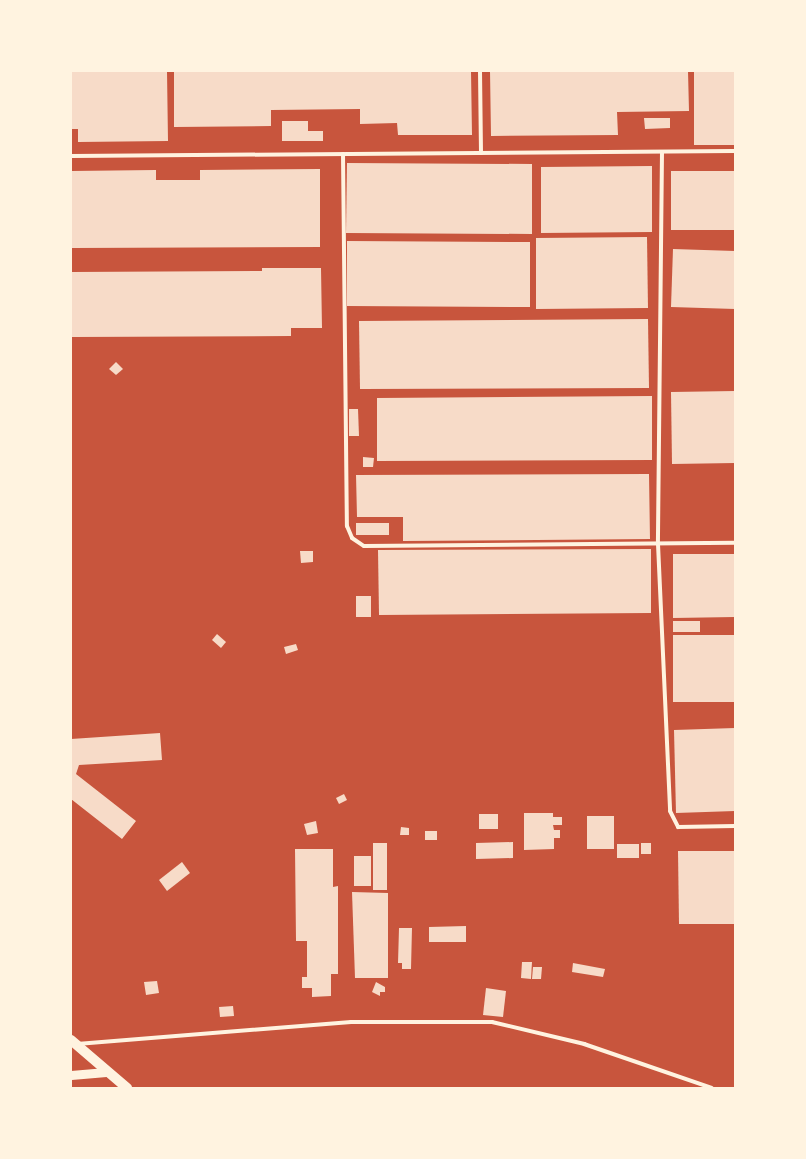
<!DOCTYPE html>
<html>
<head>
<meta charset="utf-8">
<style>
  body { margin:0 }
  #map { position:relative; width:806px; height:1159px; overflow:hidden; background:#c8553d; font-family:Manrope,sans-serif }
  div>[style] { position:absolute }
  .building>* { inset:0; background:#f7dbc8 }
  .service>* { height:4px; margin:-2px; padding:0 2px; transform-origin:2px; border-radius:2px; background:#fff3e0 }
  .tertiary>* { height:9px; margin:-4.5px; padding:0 4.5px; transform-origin:4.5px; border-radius:4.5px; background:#fff3e0 }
  .secondary>* { height:10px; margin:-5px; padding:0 5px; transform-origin:5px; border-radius:5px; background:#fff3e0 }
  span { translate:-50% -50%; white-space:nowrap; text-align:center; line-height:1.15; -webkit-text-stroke:5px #fff3e0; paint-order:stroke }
  .frame { position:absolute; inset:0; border:72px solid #fff3e0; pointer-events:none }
</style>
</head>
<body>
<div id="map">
  <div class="building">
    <div style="clip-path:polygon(71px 71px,167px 71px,168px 141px,78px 142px,78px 129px,71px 129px)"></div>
    <div style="clip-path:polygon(174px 71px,471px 71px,472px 135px,398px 135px,397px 123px,360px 124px,360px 109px,271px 110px,271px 126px,174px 127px)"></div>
    <div style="clip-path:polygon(490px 71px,688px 71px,689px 111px,617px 112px,618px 135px,491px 136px)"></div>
    <div style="clip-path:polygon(694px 71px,735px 71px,735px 145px,694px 145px)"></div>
    <div style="clip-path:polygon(644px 118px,670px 118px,670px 128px,645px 129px)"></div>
    <div style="clip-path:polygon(282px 121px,308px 121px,308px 131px,323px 131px,323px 141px,282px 141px)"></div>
    <div style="clip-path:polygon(347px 163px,532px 164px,532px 234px,346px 233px)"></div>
    <div style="clip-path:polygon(652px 166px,652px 232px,541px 233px,541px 167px)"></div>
    <div style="clip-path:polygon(320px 169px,320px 247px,71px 248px,71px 171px,156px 170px,156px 180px,200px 180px,200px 170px)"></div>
    <div style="clip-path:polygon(671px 171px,735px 171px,735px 230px,671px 230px)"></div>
    <div style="clip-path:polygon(647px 237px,648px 308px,536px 309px,536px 238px)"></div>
    <div style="clip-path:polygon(347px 241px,530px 242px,530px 307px,347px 306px)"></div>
    <div style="clip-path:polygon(673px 249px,735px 251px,735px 309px,671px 307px)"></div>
    <div style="clip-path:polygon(262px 268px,321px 268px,322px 328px,291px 328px,291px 336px,71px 337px,71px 272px,262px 271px)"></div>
    <div style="clip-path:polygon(648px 319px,649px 388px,360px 389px,359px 321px)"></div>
    <div style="clip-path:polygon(116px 362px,123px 369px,116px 375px,109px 369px)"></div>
    <div style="clip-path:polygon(735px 391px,735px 463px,672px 464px,671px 392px)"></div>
    <div style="clip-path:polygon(652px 396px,652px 460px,377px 461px,377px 398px)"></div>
    <div style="clip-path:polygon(349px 409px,358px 409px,359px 436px,349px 436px)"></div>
    <div style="clip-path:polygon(363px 457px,374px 458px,373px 467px,363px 467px)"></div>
    <div style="clip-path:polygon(649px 474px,650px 539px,403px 541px,403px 517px,357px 517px,356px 475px)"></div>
    <div style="clip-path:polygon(356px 523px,389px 523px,389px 535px,356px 535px)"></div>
    <div style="clip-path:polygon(651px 549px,651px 613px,379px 615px,378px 550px)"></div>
    <div style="clip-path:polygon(300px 551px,313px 551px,313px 562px,301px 563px)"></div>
    <div style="clip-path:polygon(673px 554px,735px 554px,735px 617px,673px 618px)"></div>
    <div style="clip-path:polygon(356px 596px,371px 596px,371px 617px,356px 617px)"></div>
    <div style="clip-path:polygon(673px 621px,700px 621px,700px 632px,673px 632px)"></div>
    <div style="clip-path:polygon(217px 634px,226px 642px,221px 648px,212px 640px)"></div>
    <div style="clip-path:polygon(673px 635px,735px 635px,735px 702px,673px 702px)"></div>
    <div style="clip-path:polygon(296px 644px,298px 650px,286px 654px,284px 647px)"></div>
    <div style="clip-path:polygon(735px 728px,735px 811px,676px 813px,674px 730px)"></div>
    <div style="clip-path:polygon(160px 733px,162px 760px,79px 765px,76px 774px,136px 821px,122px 839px,71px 799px,71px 739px)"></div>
    <div style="clip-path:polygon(344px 794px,347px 800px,339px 804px,336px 798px)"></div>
    <div style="clip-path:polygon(524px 813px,553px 813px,553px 817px,562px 817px,562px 825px,553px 825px,554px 830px,560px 830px,560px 838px,554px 838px,554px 849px,524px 850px)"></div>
    <div style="clip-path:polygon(479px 814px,498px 814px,498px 829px,479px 829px)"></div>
    <div style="clip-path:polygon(587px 816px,614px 816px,614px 849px,587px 849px)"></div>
    <div style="clip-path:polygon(316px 821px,318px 833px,307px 835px,304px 824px)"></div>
    <div style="clip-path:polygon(401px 827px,409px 828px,409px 835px,400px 835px)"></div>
    <div style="clip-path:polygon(425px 831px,437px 831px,437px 840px,425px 840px)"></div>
    <div style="clip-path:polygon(513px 842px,513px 858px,476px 859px,476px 843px)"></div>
    <div style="clip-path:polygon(373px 843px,387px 843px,387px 890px,373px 890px)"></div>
    <div style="clip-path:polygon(641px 843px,651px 843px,651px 854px,641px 854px)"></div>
    <div style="clip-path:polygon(617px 844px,639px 844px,639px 858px,617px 858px)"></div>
    <div style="clip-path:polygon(295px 849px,333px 849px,333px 887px,338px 886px,338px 974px,331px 974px,331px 996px,312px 997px,312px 988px,302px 988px,302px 977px,307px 977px,307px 941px,296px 941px)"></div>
    <div style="clip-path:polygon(678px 851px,735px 851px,735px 924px,679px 924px)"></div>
    <div style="clip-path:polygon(354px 856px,371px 856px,371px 886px,354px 886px)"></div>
    <div style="clip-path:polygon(182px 862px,190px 873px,167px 891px,159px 880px)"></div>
    <div style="clip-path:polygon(352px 892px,388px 893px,388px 978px,355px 978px)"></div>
    <div style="clip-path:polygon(466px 926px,466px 942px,429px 942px,429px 927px)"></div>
    <div style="clip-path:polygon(399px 928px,412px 928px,411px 969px,402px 969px,402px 963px,398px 963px)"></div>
    <div style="clip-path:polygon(522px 962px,532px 962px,531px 979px,521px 978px)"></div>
    <div style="clip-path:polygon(573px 963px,605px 969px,603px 977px,572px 972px)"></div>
    <div style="clip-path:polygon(533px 967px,542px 967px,541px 979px,532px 979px)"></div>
    <div style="clip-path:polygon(157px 981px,159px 993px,146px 995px,144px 982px)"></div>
    <div style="clip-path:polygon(376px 982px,385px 987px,385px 992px,380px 992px,380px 996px,372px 992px)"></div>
    <div style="clip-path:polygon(486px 988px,506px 991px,503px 1017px,483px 1015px)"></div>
    <div style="clip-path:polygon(233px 1006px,234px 1016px,220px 1017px,219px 1007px)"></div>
  </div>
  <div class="service">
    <div style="left:480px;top:71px;width:82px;rotate:89.3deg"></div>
    <div style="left:662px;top:152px;width:392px;rotate:90.6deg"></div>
    <div style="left:658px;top:544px;width:267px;rotate:87.4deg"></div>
    <div style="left:670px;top:811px;width:18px;rotate:63deg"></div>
    <div style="left:678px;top:827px;width:57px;rotate:-1deg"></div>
    <div style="left:343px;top:154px;width:372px;rotate:89.4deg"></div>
    <div style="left:347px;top:526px;width:13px;rotate:67deg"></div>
    <div style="left:352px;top:538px;width:14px;rotate:34deg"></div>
    <div style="left:364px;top:546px;width:371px;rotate:-0.5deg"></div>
    <div style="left:71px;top:156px;width:664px;rotate:-0.43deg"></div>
    <div style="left:77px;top:1044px;width:275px;rotate:-4.6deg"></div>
    <div style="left:351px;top:1022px;width:141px"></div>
    <div style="left:492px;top:1022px;width:95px;rotate:13.4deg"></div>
    <div style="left:584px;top:1044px;width:135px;rotate:19deg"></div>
  </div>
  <div class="tertiary">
    <div style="left:71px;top:1075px;width:35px;rotate:-5deg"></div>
  </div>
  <div class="secondary">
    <div style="left:71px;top:1040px;width:74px;rotate:40.6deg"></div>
  </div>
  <div class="frame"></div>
</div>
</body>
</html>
